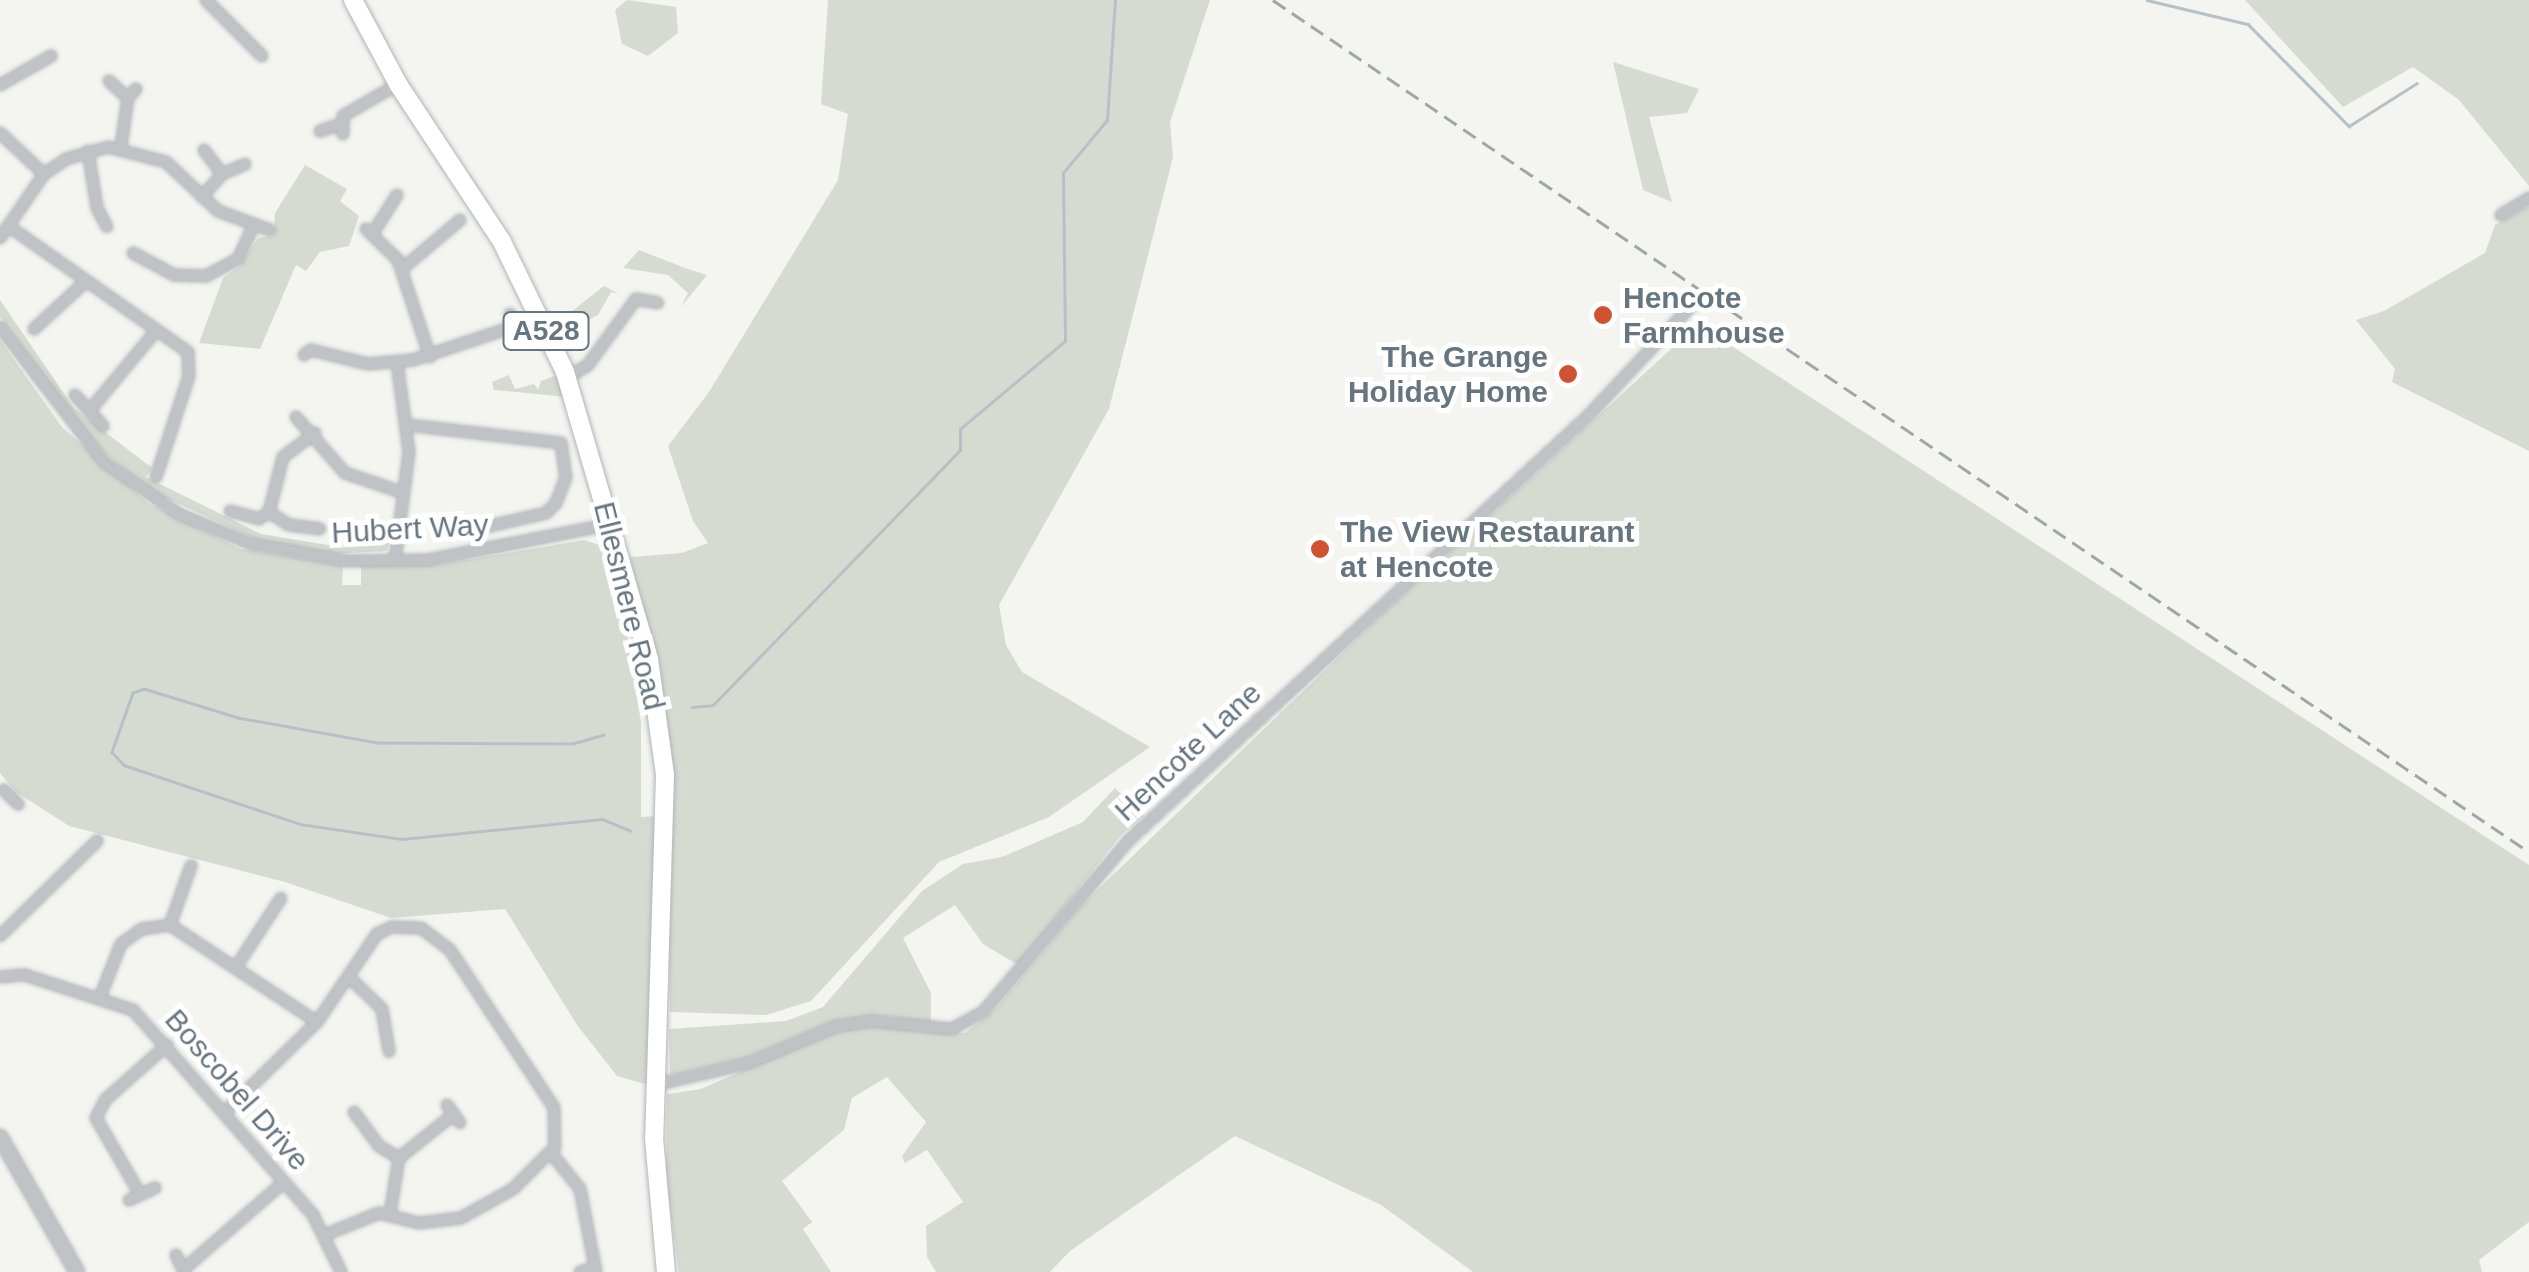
<!DOCTYPE html>
<html>
<head>
<meta charset="utf-8">
<style>
  body { margin:0 }
  #map { position:relative; width:2529px; height:1272px; overflow:hidden; background:#f4f4f1; font-family:Arial,sans-serif }
  div>[style] { position:absolute }
  .green>* { inset:0; background:#d6dbd2 }
  .stream>* { height:2.5px; margin:-1.25px; padding:0 1.25px; transform-origin:1.25px; border-radius:1.25px; background:#b7c1c5 }
  .roads { filter:drop-shadow(0 0 2px #b1b5b8) drop-shadow(0 0 2px #b1b5b8) }
  .minor>* { height:10px; margin:-5px; padding:0 5px; transform-origin:5px; border-radius:5px; background:#c0c3c6 }
  .tertiary>* { height:14px; margin:-7px; padding:0 7px; transform-origin:7px; border-radius:7px; background:#c0c3c6 }
  .primary>* { height:18px; margin:-9px; padding:0 9px; transform-origin:9px; border-radius:9px; background:#fff }
  .rail>* { height:2.5px; margin-top:-1.25px; transform-origin:0; background:repeating-linear-gradient(90deg,#9fa5a9 0 15px,transparent 0 23px) }
  .dots>* { width:28px; height:28px; translate:-50% -50%; box-sizing:border-box; border:5px solid #fff; border-radius:50% }
  span { translate:-50% -50%; white-space:nowrap; text-align:center; line-height:1.15; -webkit-text-stroke:10px #fff; paint-order:stroke }
  .shield-label span { padding:2px 8px; background:#fff; border:2px solid; border-radius:8px; -webkit-text-stroke-width:0 }
  .shield-label { font-size:28px; color:#66757f; font-weight:700 }
  .poi-label { font-size:30px; color:#66757f; font-weight:700 }
  .left { translate:0 -50%; text-align:left }
  .right { translate:-100% -50%; text-align:right }
  .street-label { font-size:30px; color:#66757f }
</style>
</head>
<body>
<div id="map">
  <div class="green">
    <div style="clip-path:polygon(627px 0,676px 7px,678px 33px,648px 56px,622px 44px,615px 10px)"></div>
    <div style="clip-path:polygon(828px 0,1210px 0,1170px 122px,1173px 157px,1109px 409px,999px 605px,1006px 645px,1022px 672px,1150px 747px,1049px 817px,939px 862px,811px 1001px,766px 1015px,670px 1012px,665px 702px,630px 557px,682px 553px,708px 543px,693px 521px,668px 446px,709px 392px,838px 180px,848px 114px,821px 104px)"></div>
    <div style="clip-path:polygon(2245px 0,2529px 0,2529px 186px,2459px 100px,2413px 67px,2343px 107px)"></div>
    <div style="clip-path:polygon(1613px 62px,1699px 89px,1687px 113px,1649px 117px,1672px 202px,1643px 190px)"></div>
    <div style="clip-path:polygon(305px 165px,347px 189px,340px 201px,359px 216px,349px 246px,320px 252px,306px 271px,296px 265px,260px 349px,199px 343px,223px 278px,240px 266px,258px 238px,274px 235px,275px 213px)"></div>
    <div style="clip-path:polygon(2529px 206px,2529px 451px,2392px 382px,2395px 369px,2356px 320px,2384px 311px,2485px 253px,2495px 225px)"></div>
    <div style="clip-path:polygon(639px 250px,685px 268px,707px 275px,681px 307px,688px 293px,668px 275px,623px 268px)"></div>
    <div style="clip-path:polygon(604px 286px,619px 294px,611px 292px,598px 315px,576px 326px,582px 336px,561px 343px,553px 326px)"></div>
    <div style="clip-path:polygon(0 300px,74px 408px,152px 468px,146px 477px,261px 534px,328px 545px,389px 543px,387px 551px,332px 554px,262px 542px,153px 492px,107px 455px,58px 398px,0 317px)"></div>
    <div style="clip-path:polygon(1698px 324px,2529px 865px,2529px 1222px,2479px 1260px,2482px 1272px,1473px 1272px,1381px 1205px,1235px 1136px,1070px 1251px,1050px 1272px,936px 1272px,927px 1257px,926px 1226px,963px 1202px,927px 1150px,905px 1163px,902px 1156px,926px 1122px,887px 1077px,852px 1098px,844px 1130px,782px 1181px,812px 1222px,803px 1229px,831px 1272px,679px 1272px,666px 1178px,667px 1094px,701px 1089px,835px 1030px,868px 1024px,964px 1033px,993px 1012px,1085px 902px,1381px 616px)"></div>
    <div style="clip-path:polygon(0 340px,62px 427px,148px 503px,241px 549px,343px 566px,342px 585px,361px 585px,361px 566px,435px 565px,584px 540px,605px 547px,619px 584px,641px 722px,641px 817px,657px 816px,648px 1085px,617px 1076px,577px 1025px,505px 909px,391px 918px,285px 882px,69px 826px,16px 792px,0 773px)"></div>
    <div style="clip-path:polygon(560px 374px,567px 397px,494px 390px,492px 382px,509px 375px,515px 389px,534px 384px,538px 390px,541px 381px)"></div>
    <div style="clip-path:polygon(1115px 788px,1144px 816px,1121px 835px,1018px 965px,983px 944px,955px 905px,903px 938px,931px 993px,931px 1025px,889px 1016px,840px 1019px,746px 1058px,670px 1075px,669px 1029px,786px 1021px,823px 1007px,922px 891px,963px 864px,1002px 857px,1083px 822px)"></div>
  </div>
  <div class="stream">
    <div style="left:2147px;top:0;width:104px;rotate:13.4deg"></div>
    <div style="left:2248px;top:24px;width:144px;rotate:45.3deg"></div>
    <div style="left:2349px;top:126px;width:80px;rotate:-32.3deg"></div>
    <div style="left:692px;top:707px;width:21px;rotate:-5deg"></div>
    <div style="left:713px;top:705px;width:355px;rotate:-45.9deg"></div>
    <div style="left:960px;top:450px;width:21px;rotate:-90deg"></div>
    <div style="left:960px;top:429px;width:137px;rotate:-40deg"></div>
    <div style="left:1065px;top:341px;width:168px;rotate:-90.7deg"></div>
    <div style="left:1063px;top:173px;width:69px;rotate:-50.3deg"></div>
    <div style="left:1107px;top:120px;width:120px;rotate:-86.2deg"></div>
    <div style="left:604px;top:735px;width:32px;rotate:164deg"></div>
    <div style="left:573px;top:744px;width:196px;rotate:-179.7deg"></div>
    <div style="left:377px;top:743px;width:141px;rotate:-169.8deg"></div>
    <div style="left:238px;top:718px;width:98px;rotate:-162.9deg"></div>
    <div style="left:144px;top:689px;width:12px;rotate:160deg"></div>
    <div style="left:133px;top:693px;width:63px;rotate:109.6deg"></div>
    <div style="left:112px;top:752px;width:18px;rotate:47deg"></div>
    <div style="left:124px;top:765px;width:186px;rotate:18.5deg"></div>
    <div style="left:300px;top:824px;width:103px;rotate:8.4deg"></div>
    <div style="left:402px;top:839px;width:201px;rotate:-5.7deg"></div>
    <div style="left:602px;top:819px;width:31px;rotate:22deg"></div>
  </div>
  <div class="roads">
    <div class="minor">
      <div style="left:206px;top:0;width:79px;rotate:45deg"></div>
      <div style="left:109px;top:81px;width:25px;rotate:42deg"></div>
      <div style="left:0;top:85px;width:59px;rotate:-29.6deg"></div>
      <div style="left:320px;top:131px;width:19px;rotate:-18deg"></div>
      <div style="left:0;top:133px;width:60px;rotate:43deg"></div>
      <div style="left:343px;top:134px;width:18px;rotate:-90deg"></div>
      <div style="left:343px;top:116px;width:64px;rotate:-30.2deg"></div>
      <div style="left:121px;top:146px;width:49px;rotate:-81.7deg"></div>
      <div style="left:128px;top:98px;width:12px;rotate:-48deg"></div>
      <div style="left:204px;top:150px;width:30px;rotate:53deg"></div>
      <div style="left:88px;top:151px;width:58px;rotate:81deg"></div>
      <div style="left:97px;top:208px;width:21px;rotate:62deg"></div>
      <div style="left:202px;top:197px;width:30px;rotate:-49deg"></div>
      <div style="left:222px;top:174px;width:25px;rotate:-23deg"></div>
      <div style="left:2501px;top:215px;width:33px;rotate:-31deg"></div>
      <div style="left:10px;top:227px;width:218px;rotate:35.1deg"></div>
      <div style="left:188px;top:352px;width:24px;rotate:88deg"></div>
      <div style="left:189px;top:376px;width:106px;rotate:108.1deg"></div>
      <div style="left:366px;top:229px;width:45px;rotate:44.1deg"></div>
      <div style="left:398px;top:260px;width:102px;rotate:71.7deg"></div>
      <div style="left:373px;top:233px;width:45px;rotate:-57.7deg"></div>
      <div style="left:0;top:238px;width:78px;rotate:-55.5deg"></div>
      <div style="left:44px;top:174px;width:27px;rotate:-34deg"></div>
      <div style="left:66px;top:159px;width:44px;rotate:-15.9deg"></div>
      <div style="left:108px;top:147px;width:60px;rotate:14.5deg"></div>
      <div style="left:166px;top:162px;width:71px;rotate:43.3deg"></div>
      <div style="left:218px;top:211px;width:55px;rotate:20.1deg"></div>
      <div style="left:133px;top:253px;width:47px;rotate:28.2deg"></div>
      <div style="left:174px;top:275px;width:32px;rotate:2deg"></div>
      <div style="left:206px;top:276px;width:36px;rotate:-28deg"></div>
      <div style="left:238px;top:259px;width:35px;rotate:-65deg"></div>
      <div style="left:402px;top:269px;width:76px;rotate:-40.2deg"></div>
      <div style="left:510px;top:314px;width:23px;rotate:65deg"></div>
      <div style="left:0;top:327px;width:170px;rotate:52.4deg"></div>
      <div style="left:104px;top:462px;width:91px;rotate:34.7deg"></div>
      <div style="left:179px;top:514px;width:78px;rotate:22.6deg"></div>
      <div style="left:251px;top:544px;width:97px;rotate:10.1deg"></div>
      <div style="left:346px;top:561px;width:82px;rotate:-0.7deg"></div>
      <div style="left:428px;top:560px;width:187px;rotate:-11.1deg"></div>
      <div style="left:34px;top:329px;width:68px;rotate:-42.6deg"></div>
      <div style="left:304px;top:355px;width:9px;rotate:-36deg"></div>
      <div style="left:311px;top:350px;width:59px;rotate:13.8deg"></div>
      <div style="left:368px;top:364px;width:45px;rotate:-5.1deg"></div>
      <div style="left:413px;top:360px;width:108px;rotate:-18.3deg"></div>
      <div style="left:567px;top:378px;width:25px;rotate:-32deg"></div>
      <div style="left:588px;top:365px;width:82px;rotate:-54deg"></div>
      <div style="left:636px;top:299px;width:22px;rotate:10deg"></div>
      <div style="left:75px;top:395px;width:42px;rotate:47.9deg"></div>
      <div style="left:91px;top:409px;width:99px;rotate:-50.3deg"></div>
      <div style="left:296px;top:417px;width:74px;rotate:48.8deg"></div>
      <div style="left:345px;top:473px;width:62px;rotate:18.7deg"></div>
      <div style="left:408px;top:425px;width:154px;rotate:6.7deg"></div>
      <div style="left:561px;top:443px;width:34px;rotate:82deg"></div>
      <div style="left:566px;top:477px;width:28px;rotate:111deg"></div>
      <div style="left:556px;top:503px;width:14px;rotate:135deg"></div>
      <div style="left:546px;top:513px;width:57px;rotate:166.9deg"></div>
      <div style="left:230px;top:511px;width:30px;rotate:15deg"></div>
      <div style="left:259px;top:519px;width:12px;rotate:-35deg"></div>
      <div style="left:269px;top:512px;width:57px;rotate:-75.7deg"></div>
      <div style="left:283px;top:457px;width:40px;rotate:-37deg"></div>
      <div style="left:269px;top:512px;width:24px;rotate:33deg"></div>
      <div style="left:289px;top:525px;width:31px;rotate:7deg"></div>
      <div style="left:395px;top:560px;width:109px;rotate:-82.6deg"></div>
      <div style="left:409px;top:452px;width:91px;rotate:-97.6deg"></div>
      <div style="left:4px;top:790px;width:20px;rotate:45deg"></div>
      <div style="left:170px;top:925px;width:63px;rotate:-70.4deg"></div>
      <div style="left:0;top:936px;width:136px;rotate:-44.4deg"></div>
      <div style="left:236px;top:967px;width:82px;rotate:-56.9deg"></div>
      <div style="left:0;top:977px;width:25px;rotate:-5deg"></div>
      <div style="left:25px;top:975px;width:114px;rotate:18deg"></div>
      <div style="left:133px;top:1010px;width:273px;rotate:48.7deg"></div>
      <div style="left:313px;top:1215px;width:64px;rotate:63.8deg"></div>
      <div style="left:349px;top:977px;width:46px;rotate:44.1deg"></div>
      <div style="left:382px;top:1009px;width:43px;rotate:80.5deg"></div>
      <div style="left:100px;top:997px;width:57px;rotate:-68.4deg"></div>
      <div style="left:121px;top:944px;width:26px;rotate:-36deg"></div>
      <div style="left:142px;top:929px;width:28px;rotate:-8deg"></div>
      <div style="left:170px;top:925px;width:176px;rotate:33.4deg"></div>
      <div style="left:655px;top:1085px;width:97px;rotate:-13.2deg"></div>
      <div style="left:749px;top:1063px;width:95px;rotate:-22.8deg"></div>
      <div style="left:837px;top:1026px;width:34px;rotate:-8deg"></div>
      <div style="left:871px;top:1021px;width:81px;rotate:5.6deg"></div>
      <div style="left:952px;top:1029px;width:37px;rotate:-29deg"></div>
      <div style="left:984px;top:1011px;width:223px;rotate:-49.7deg"></div>
      <div style="left:1128px;top:841px;width:626px;rotate:-42.74deg"></div>
      <div style="left:1588px;top:416px;width:149px;rotate:-46.9deg"></div>
      <div style="left:447px;top:1105px;width:22px;rotate:54deg"></div>
      <div style="left:225px;top:1112px;width:129px;rotate:-44.4deg"></div>
      <div style="left:317px;top:1022px;width:107px;rotate:-55.7deg"></div>
      <div style="left:377px;top:934px;width:17px;rotate:-25deg"></div>
      <div style="left:392px;top:927px;width:29px;rotate:2deg"></div>
      <div style="left:421px;top:928px;width:36px;rotate:37deg"></div>
      <div style="left:450px;top:950px;width:189px;rotate:56.6deg"></div>
      <div style="left:554px;top:1108px;width:39px;rotate:89deg"></div>
      <div style="left:555px;top:1147px;width:59px;rotate:135deg"></div>
      <div style="left:513px;top:1189px;width:60px;rotate:150.9deg"></div>
      <div style="left:461px;top:1218px;width:42px;rotate:173.2deg"></div>
      <div style="left:419px;top:1223px;width:41px;rotate:-166deg"></div>
      <div style="left:379px;top:1213px;width:58px;rotate:157.8deg"></div>
      <div style="left:354px;top:1112px;width:42px;rotate:53.7deg"></div>
      <div style="left:379px;top:1146px;width:23px;rotate:31deg"></div>
      <div style="left:552px;top:1154px;width:45px;rotate:51.3deg"></div>
      <div style="left:580px;top:1189px;width:85px;rotate:79.1deg"></div>
      <div style="left:140px;top:1194px;width:88px;rotate:-120.1deg"></div>
      <div style="left:96px;top:1118px;width:20px;rotate:-63deg"></div>
      <div style="left:105px;top:1100px;width:83px;rotate:-41.6deg"></div>
      <div style="left:129px;top:1200px;width:29px;rotate:-25deg"></div>
      <div style="left:390px;top:1214px;width:57px;rotate:-80.9deg"></div>
      <div style="left:399px;top:1158px;width:70px;rotate:-38.7deg"></div>
      <div style="left:176px;top:1255px;width:19px;rotate:65deg"></div>
      <div style="left:183px;top:1270px;width:134px;rotate:-41.1deg"></div>
      <div style="left:580px;top:1272px;width:16px;rotate:-15deg"></div>
    </div>
    <div class="tertiary">
      <div style="left:0;top:1137px;width:155px;rotate:60.3deg"></div>
    </div>
    <div class="primary">
      <div style="left:353px;top:0;width:95px;rotate:61.8deg"></div>
      <div style="left:398px;top:84px;width:189px;rotate:56.6deg"></div>
      <div style="left:502px;top:242px;width:144px;rotate:64.1deg"></div>
      <div style="left:565px;top:372px;width:299px;rotate:73.7deg"></div>
      <div style="left:649px;top:659px;width:117px;rotate:82.1deg"></div>
      <div style="left:665px;top:775px;width:363px;rotate:91.7deg"></div>
      <div style="left:654px;top:1138px;width:135px;rotate:84.9deg"></div>
    </div>
  </div>
  <div class="rail">
    <div style="left:1273px;top:0;width:1518px;rotate:34.15deg"></div>
  </div>
  <div class="dots">
    <div style="left:1603px;top:315px;background:#d15133"></div>
    <div style="left:1568px;top:374px;background:#d15133"></div>
    <div style="left:1320px;top:549px;background:#d15133"></div>
  </div>
  <div class="shield-label">
    <span style="left:546px;top:331px">A528</span>
  </div>
  <div class="poi-label">
    <span class="left" style="left:1623px;top:315px">Hencote<br>Farmhouse</span>
    <span class="right" style="left:1548px;top:374px">The Grange<br>Holiday Home</span>
    <span class="left" style="left:1340px;top:549px">The View Restaurant<br>at Hencote</span>
  </div>
  <div class="street-label">
    <span style="left:410px;top:529px;rotate:-3deg">Hubert Way</span>
    <span style="left:629px;top:606px;rotate:76deg">Ellesmere Road</span>
    <span style="left:1188px;top:752px;rotate:-43deg">Hencote Lane</span>
    <span style="left:237px;top:1090px;rotate:49deg">Boscobel Drive</span>
  </div>
</div>
</body>
</html>
